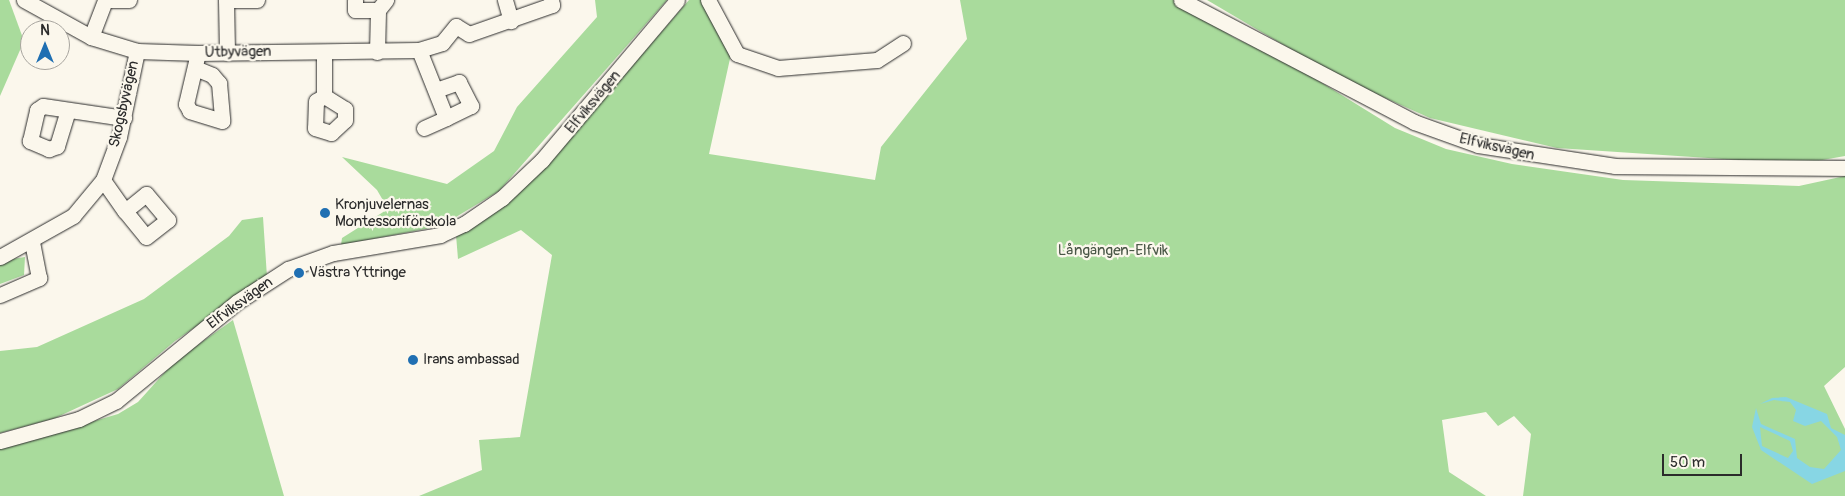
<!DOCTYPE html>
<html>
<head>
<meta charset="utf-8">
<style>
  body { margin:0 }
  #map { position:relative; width:1845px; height:496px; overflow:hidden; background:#fbf7ec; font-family:Pangolin,sans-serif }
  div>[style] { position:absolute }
  .green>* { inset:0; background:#a9db9c }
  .water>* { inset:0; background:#87d6e4 }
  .roads { filter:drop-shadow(0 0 1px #2b2b2b) drop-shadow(0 0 1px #2b2b2b) }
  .minor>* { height:15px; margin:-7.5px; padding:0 7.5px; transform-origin:7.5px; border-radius:7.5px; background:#fbf7ec }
  .dots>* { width:14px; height:14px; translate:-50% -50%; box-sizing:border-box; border:2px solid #fbf7ec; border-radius:50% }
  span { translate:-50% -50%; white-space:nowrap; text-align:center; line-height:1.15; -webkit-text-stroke:4.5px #fbf7ec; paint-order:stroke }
  .street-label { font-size:15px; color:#2b2b2b }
  .poi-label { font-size:15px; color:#2b2b2b }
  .left { translate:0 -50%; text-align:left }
  .park-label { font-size:15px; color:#4a5747 }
  .north { position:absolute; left:20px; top:20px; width:50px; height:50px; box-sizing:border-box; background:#fbf7ec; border:1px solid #a8a59f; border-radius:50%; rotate:0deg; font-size:14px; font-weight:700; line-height:20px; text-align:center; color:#2b2b2b }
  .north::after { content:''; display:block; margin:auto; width:18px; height:22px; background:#1f6fb2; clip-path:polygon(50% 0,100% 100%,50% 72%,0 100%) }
  .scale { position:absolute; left:1662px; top:454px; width:80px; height:22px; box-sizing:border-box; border:2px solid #2b2b2b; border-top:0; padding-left:6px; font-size:15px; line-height:18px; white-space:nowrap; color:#2b2b2b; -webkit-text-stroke:4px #fbf7ec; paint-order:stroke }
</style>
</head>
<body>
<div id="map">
  <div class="green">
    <div style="clip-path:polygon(0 0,9px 0,24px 41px,0 96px)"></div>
    <div style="clip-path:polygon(595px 0,667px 0,499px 191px,441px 226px,341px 245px,342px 238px,388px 209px,377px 190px,342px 157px,447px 184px,494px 151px,517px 107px,597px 17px)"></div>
    <div style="clip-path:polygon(689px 0,712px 0,733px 45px,709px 154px,875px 180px,881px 147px,967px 39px,960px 0,1173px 0,1235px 38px,1293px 65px,1395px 128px,1446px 149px,1512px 164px,1623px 180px,1799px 186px,1845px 176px,1845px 367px,1824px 386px,1845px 429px,1845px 496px,1523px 496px,1531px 434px,1514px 416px,1498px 426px,1486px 412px,1442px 420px,1449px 472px,1486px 496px,419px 496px,482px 470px,479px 440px,520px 437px,552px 255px,521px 230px,458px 259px,456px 235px,556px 153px)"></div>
    <div style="clip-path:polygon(1207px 0,1845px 0,1845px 156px,1800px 164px,1557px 148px,1430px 118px,1336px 76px)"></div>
    <div style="clip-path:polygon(263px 217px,267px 277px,175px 341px,118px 389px,53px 419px,0 433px,0 351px,37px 347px,144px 299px,229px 236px,242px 220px)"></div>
    <div style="clip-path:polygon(25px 257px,24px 275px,0 284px,0 261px)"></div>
    <div style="clip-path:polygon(233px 320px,284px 496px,0 496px,0 449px,118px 414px,138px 402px,175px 361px)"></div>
  </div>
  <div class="water">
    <div style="clip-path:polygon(evenodd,1786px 397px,1827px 414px,1831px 428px,1845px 435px,1845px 471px,1812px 484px,1761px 450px,1752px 427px,1756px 408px,1761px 424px,1795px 439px,1797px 458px,1810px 467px,1824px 469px,1841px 450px,1837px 437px,1821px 421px,1805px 426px,1793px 421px,1796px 410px,1790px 402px,1774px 400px,1760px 404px,1772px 398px,1786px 397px,1760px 427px,1790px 441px,1793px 451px,1788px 458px,1762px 446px,1760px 427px)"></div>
  </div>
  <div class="roads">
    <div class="minor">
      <div style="left:24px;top:0;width:77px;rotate:28.9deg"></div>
      <div style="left:91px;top:37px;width:48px;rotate:16.9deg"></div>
      <div style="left:137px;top:51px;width:61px;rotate:1.9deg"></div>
      <div style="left:198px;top:53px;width:221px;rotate:-0.8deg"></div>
      <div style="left:419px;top:50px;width:24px;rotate:-17deg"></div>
      <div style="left:442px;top:43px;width:22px;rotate:-51deg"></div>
      <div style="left:456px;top:26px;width:15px;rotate:32deg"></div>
      <div style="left:469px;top:34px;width:88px;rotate:-19.3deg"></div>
      <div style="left:552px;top:5px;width:5px;rotate:-101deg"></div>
      <div style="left:105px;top:0;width:24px"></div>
      <div style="left:226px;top:0;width:53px;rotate:88.9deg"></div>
      <div style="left:226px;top:0;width:31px"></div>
      <div style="left:355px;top:0;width:10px;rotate:90deg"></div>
      <div style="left:355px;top:10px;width:23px"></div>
      <div style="left:505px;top:0;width:22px;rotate:74deg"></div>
      <div style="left:708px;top:0;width:61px;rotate:61.8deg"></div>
      <div style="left:737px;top:54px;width:43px;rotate:18.9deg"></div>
      <div style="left:778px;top:68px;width:99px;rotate:-4.6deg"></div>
      <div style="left:877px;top:60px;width:31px;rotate:-33deg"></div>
      <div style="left:1181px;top:0;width:263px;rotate:27.6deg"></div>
      <div style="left:1414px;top:122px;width:68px;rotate:19.8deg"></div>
      <div style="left:1478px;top:145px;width:139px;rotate:8.7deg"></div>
      <div style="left:1615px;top:166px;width:230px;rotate:0.5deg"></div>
      <div style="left:91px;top:37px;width:40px;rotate:-69deg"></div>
      <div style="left:419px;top:50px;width:73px;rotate:68.3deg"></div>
      <div style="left:446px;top:118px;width:28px;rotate:-26deg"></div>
      <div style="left:471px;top:106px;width:27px;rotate:-117deg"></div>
      <div style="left:459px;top:82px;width:24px;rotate:161deg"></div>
      <div style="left:324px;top:52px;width:44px;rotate:90deg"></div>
      <div style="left:324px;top:96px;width:9px;rotate:148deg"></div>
      <div style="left:316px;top:101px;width:27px;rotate:92deg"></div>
      <div style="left:315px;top:128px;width:17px;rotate:17deg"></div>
      <div style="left:331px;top:133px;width:19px;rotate:-43deg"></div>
      <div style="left:345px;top:120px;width:11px;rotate:-90deg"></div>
      <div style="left:345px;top:109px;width:25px;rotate:-148deg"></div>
      <div style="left:377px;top:52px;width:42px;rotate:-88.6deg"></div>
      <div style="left:378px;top:10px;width:13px;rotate:-51deg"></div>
      <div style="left:195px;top:68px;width:18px;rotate:22deg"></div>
      <div style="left:212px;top:75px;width:11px;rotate:49deg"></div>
      <div style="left:219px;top:83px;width:38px;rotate:85deg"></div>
      <div style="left:222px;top:121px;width:34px;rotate:-163deg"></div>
      <div style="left:190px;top:111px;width:8px;rotate:-120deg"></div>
      <div style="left:186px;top:104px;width:52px;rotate:-76.8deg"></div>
      <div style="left:68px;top:110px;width:38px;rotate:107deg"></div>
      <div style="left:57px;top:146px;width:9px;rotate:159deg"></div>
      <div style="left:49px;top:149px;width:21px;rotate:-157deg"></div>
      <div style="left:30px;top:141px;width:32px;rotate:-77deg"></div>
      <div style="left:37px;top:110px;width:7px;rotate:-34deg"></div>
      <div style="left:43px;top:106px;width:82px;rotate:8.4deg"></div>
      <div style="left:424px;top:128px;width:24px;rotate:-24deg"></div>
      <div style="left:103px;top:180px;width:38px;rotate:55deg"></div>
      <div style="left:125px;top:211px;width:33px;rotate:51deg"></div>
      <div style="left:146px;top:237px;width:28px;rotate:-38deg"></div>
      <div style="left:168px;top:220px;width:34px;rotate:-130deg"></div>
      <div style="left:146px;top:194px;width:27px;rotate:141deg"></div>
      <div style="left:0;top:257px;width:84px;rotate:-29.3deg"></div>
      <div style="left:73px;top:216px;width:47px;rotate:-50.2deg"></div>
      <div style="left:103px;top:180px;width:46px;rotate:-69.6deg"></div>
      <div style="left:119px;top:137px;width:88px;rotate:-78.2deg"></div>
      <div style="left:0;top:295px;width:43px;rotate:-23.6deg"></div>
      <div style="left:39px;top:278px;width:36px;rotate:-101deg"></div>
      <div style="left:0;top:441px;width:82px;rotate:-15.6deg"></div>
      <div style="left:79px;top:419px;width:41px;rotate:-25.9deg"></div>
      <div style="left:116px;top:401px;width:156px;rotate:-39.3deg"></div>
      <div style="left:237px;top:302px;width:61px;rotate:-32.9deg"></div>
      <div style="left:288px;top:269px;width:48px;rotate:-19.6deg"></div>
      <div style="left:333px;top:253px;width:109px;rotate:-9.5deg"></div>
      <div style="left:440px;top:235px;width:26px;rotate:-25deg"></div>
      <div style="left:464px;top:224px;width:46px;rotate:-34.4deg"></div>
      <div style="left:502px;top:198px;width:55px;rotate:-43.5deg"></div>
      <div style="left:542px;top:160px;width:209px;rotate:-49.8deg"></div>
    </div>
  </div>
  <div class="dots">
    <div style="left:325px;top:213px;background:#1f6fb2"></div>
    <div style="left:299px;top:273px;background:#1f6fb2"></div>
    <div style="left:413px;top:360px;background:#1f6fb2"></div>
  </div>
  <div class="street-label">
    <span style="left:238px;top:52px;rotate:-1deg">Utbyvägen</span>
    <span style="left:593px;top:102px;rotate:-50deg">Elfviksvägen</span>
    <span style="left:124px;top:104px;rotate:-77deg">Skogsbyvägen</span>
    <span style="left:1497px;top:147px;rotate:13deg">Elfviksvägen</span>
    <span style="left:240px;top:303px;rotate:-36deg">Elfviksvägen</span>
  </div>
  <div class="poi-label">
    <span class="left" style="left:335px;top:213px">Kronjuvelernas<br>Montessoriförskola</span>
    <span class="left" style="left:309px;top:273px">Västra Yttringe</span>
    <span class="left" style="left:423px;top:360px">Irans ambassad</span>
  </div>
  <div class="park-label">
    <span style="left:1113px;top:251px">Långängen-Elfvik</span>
  </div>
  <div class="north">N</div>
  <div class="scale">50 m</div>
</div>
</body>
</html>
